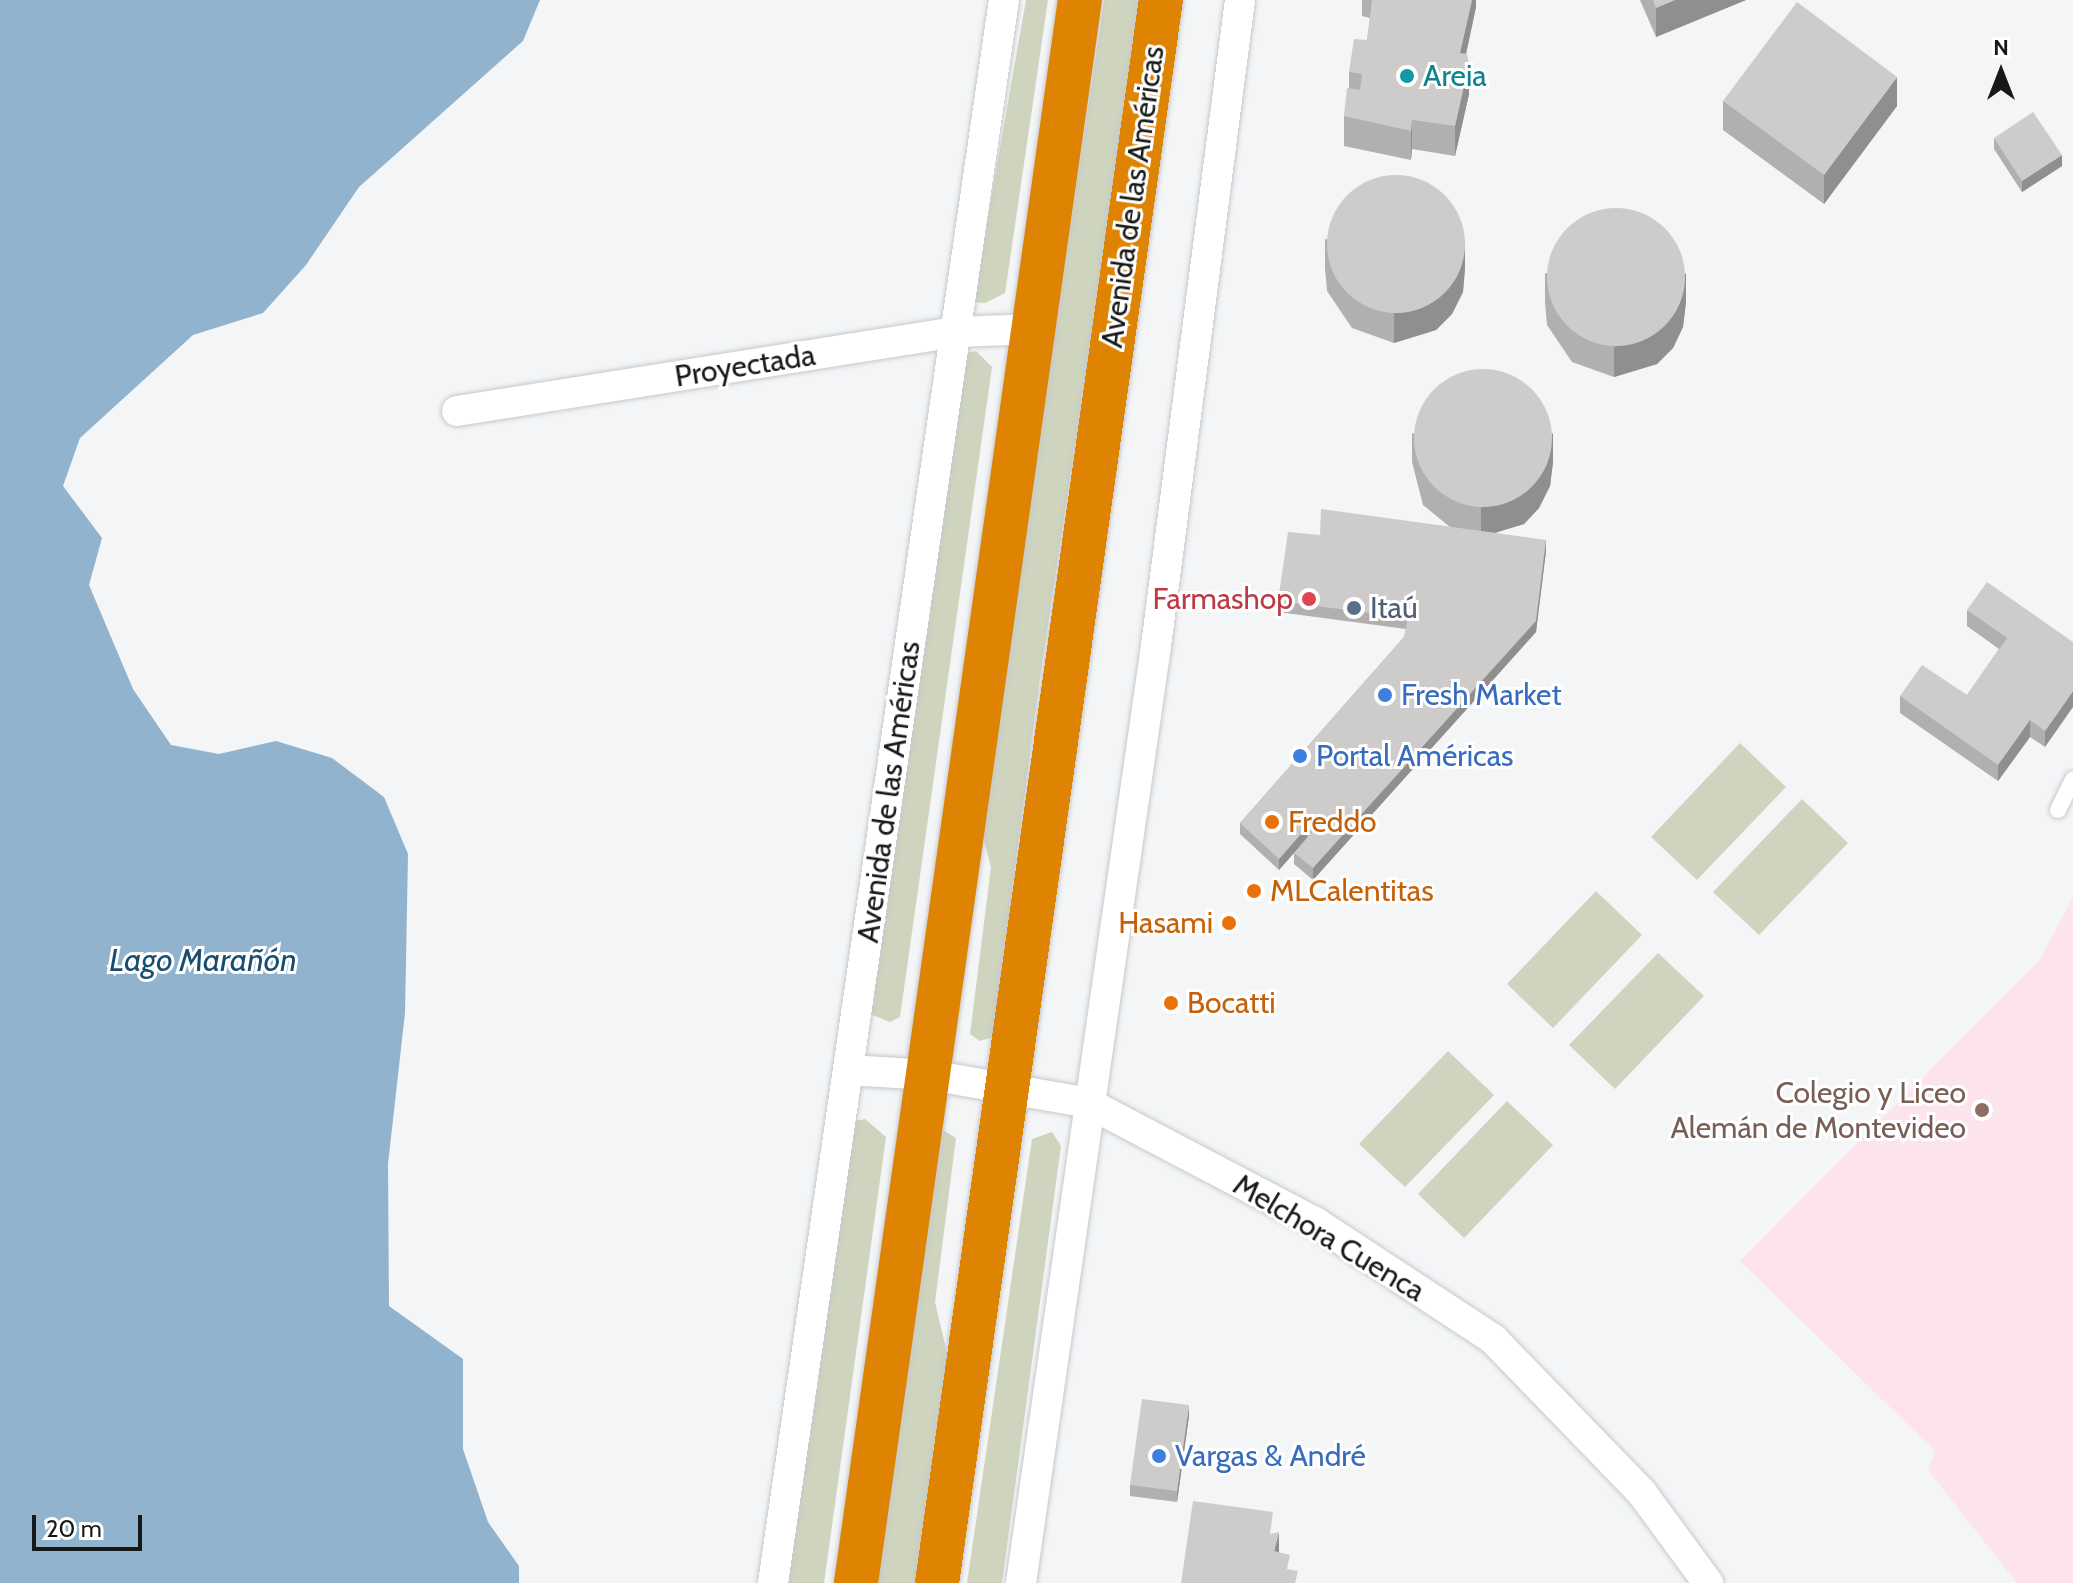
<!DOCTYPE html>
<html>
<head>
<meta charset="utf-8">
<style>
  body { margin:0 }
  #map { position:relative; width:2073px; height:1583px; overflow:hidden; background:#f3f5f7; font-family:Cabin,sans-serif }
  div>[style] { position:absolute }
  .education>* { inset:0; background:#fde3ec }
  .green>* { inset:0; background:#ced4be }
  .water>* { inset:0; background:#92b3cd }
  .roads { filter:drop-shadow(0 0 2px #c7c9ca) drop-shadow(0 0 2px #c7c9ca) }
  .lane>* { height:16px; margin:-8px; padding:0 8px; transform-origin:8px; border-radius:8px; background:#fff }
  .street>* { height:30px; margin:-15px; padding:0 15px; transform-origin:15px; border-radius:15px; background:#fff }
  .highway>* { height:44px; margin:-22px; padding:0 22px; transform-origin:22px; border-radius:22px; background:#df8302 }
  .wall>* { inset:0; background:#b1afaf }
  .shaded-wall>* { inset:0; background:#908e8e }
  .building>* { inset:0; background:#cecbcb }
  .round { border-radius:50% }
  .dots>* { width:22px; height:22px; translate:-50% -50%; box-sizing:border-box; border:4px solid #fff; border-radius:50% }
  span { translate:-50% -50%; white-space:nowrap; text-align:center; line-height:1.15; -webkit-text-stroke:6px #fff; paint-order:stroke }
  .culture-label { font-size:30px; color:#0d838f }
  .left { translate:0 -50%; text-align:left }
  .street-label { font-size:30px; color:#171818 }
  .health-label { font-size:30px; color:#be3a42 }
  .right { translate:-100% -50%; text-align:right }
  .service-label { font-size:30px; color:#4e5e75 }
  .shop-label { font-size:30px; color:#366cbe }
  .food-label { font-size:30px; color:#c56008 }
  .education-label { font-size:30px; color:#785e54 }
  .water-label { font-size:32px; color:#184d72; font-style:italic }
  .north { position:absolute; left:1961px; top:32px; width:80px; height:80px; -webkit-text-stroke:6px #fff; paint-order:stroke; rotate:0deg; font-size:22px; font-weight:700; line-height:32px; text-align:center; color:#171818 }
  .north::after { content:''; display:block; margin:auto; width:28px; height:36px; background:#171818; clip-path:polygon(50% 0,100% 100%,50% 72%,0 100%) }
  .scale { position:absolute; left:32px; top:1515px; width:110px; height:36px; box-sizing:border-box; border:4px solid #171818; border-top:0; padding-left:10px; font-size:24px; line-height:28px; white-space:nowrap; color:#171818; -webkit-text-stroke:6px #fff; paint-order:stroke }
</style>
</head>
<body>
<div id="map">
  <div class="education">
    <div style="clip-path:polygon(2073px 897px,2073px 1583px,2017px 1583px,1928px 1470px,1935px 1451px,1740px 1261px,2040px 960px)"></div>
  </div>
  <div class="green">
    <div style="clip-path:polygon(1026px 0,1048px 0,1005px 293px,985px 303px,973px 302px)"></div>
    <div style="clip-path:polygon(1104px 0,1142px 0,1039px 685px,993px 1037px,980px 1041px,970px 1034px,991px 867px,981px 830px)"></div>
    <div style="clip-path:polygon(976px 351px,992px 367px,900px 1017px,890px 1022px,870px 1014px,966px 353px)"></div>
    <div style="clip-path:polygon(1740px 743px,1786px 787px,1697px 880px,1651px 837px)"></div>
    <div style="clip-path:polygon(1802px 799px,1848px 843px,1759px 935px,1713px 892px)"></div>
    <div style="clip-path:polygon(1596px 891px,1642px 935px,1553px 1028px,1507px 984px)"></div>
    <div style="clip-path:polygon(1658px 953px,1704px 996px,1615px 1089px,1569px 1045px)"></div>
    <div style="clip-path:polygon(1448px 1051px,1494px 1095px,1405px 1187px,1359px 1144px)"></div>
    <div style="clip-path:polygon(1507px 1101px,1553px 1145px,1464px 1238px,1418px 1194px)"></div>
    <div style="clip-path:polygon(865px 1119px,886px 1137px,824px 1583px,787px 1583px,855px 1121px)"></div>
    <div style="clip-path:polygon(943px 1130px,956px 1138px,935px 1302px,949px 1361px,916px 1583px,875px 1583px)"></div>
    <div style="clip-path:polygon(1052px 1132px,1061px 1146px,1002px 1583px,967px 1583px,1032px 1139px)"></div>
  </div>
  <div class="water">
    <div style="clip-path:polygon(0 0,540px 0,523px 41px,359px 187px,306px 265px,263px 313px,193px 335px,80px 438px,63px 486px,102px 538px,89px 585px,133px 689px,171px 745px,219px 754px,276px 741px,332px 758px,384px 797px,408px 854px,405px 1013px,388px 1164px,389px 1306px,463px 1359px,463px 1449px,488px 1522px,519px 1566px,519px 1583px,0 1583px)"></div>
  </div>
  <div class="roads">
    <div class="lane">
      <div style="left:2058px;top:810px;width:34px;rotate:-64deg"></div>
    </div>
    <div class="street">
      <div style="left:457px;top:411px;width:505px;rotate:-9deg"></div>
      <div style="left:956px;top:332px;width:78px;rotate:-2.2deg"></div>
      <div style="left:848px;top:1070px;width:82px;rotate:3.5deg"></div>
      <div style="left:930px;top:1075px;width:160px;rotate:10deg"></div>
      <div style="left:1088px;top:1103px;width:256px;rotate:27.7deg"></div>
      <div style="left:1315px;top:1222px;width:213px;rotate:33.3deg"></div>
      <div style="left:1493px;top:1339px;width:214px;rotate:45.9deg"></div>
      <div style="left:1642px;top:1493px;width:112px;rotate:53.7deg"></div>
      <div style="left:773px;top:1583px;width:1600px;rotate:-81.7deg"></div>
      <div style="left:1021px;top:1583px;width:947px;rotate:-81.8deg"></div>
      <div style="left:1156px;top:646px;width:651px;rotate:-82.59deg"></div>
    </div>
    <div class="highway">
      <div style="left:856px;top:1583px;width:1599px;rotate:-81.95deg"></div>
      <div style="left:937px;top:1583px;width:1599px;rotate:-81.95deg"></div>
    </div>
  </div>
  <div class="wall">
    <div style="clip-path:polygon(1362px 0,1476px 0,1476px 7px,1466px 54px,1469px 94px,1455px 156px,1412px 149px,1411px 160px,1344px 146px,1344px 116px,1349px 89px,1349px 72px,1367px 40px,1370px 18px,1362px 16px)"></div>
    <div style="clip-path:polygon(1640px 0,1746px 0,1656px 37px)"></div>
    <div style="clip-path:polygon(1723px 101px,1897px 106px,1824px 204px,1723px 130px)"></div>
    <div style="clip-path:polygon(1994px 138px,2062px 166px,2022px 192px,1994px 149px)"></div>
    <div style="clip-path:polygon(1325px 239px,1465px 268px,1463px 292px,1452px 314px,1436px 330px,1394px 343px,1352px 328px,1327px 291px,1325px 268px)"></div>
    <div style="clip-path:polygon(1545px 273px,1686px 302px,1683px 327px,1673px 348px,1657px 364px,1614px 377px,1572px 362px,1547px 325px,1545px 302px)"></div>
    <div style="clip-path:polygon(1412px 433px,1553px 462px,1550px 486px,1539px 508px,1524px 524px,1495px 533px,1546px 551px,1536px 632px,1313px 880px,1294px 864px,1294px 853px,1279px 870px,1240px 834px,1240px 823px,1404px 637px,1406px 629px,1278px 612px,1278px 601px,1320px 535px,1450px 527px,1423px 505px,1412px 462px)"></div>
    <div style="clip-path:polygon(1967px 610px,2073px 642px,2045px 747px,2030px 737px,1998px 781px,1900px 713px,1900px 696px,1967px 695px,1999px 649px,1967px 626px)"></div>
    <div style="clip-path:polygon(1189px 1416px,1177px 1502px,1130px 1496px,1130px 1485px)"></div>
  </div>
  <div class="shaded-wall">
    <div style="clip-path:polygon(1472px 0,1476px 0,1476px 7px,1460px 82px,1460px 53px)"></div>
    <div style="clip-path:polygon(1675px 0,1746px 0,1656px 37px,1656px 8px)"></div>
    <div style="clip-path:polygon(1469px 64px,1469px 94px,1455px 156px,1455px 126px)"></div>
    <div style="clip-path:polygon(1897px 77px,1897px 106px,1824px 204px,1824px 175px)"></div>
    <div style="clip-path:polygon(1412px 120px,1412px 149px,1411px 160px,1411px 131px)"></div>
    <div style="clip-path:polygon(2062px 155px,2062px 166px,2022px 192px,2022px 181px)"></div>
    <div style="clip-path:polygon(1465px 239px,1465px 268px,1463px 292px,1452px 314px,1436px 330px,1394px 343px,1394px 314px)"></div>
    <div style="clip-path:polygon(1686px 273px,1686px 302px,1683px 327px,1673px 348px,1657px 364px,1614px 377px,1614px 348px)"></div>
    <div style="clip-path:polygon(1553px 433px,1553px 462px,1550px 486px,1539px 508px,1524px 524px,1481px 537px,1481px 508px)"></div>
    <div style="clip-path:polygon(1546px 540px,1546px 551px,1536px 632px,1313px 880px,1313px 868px)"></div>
    <div style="clip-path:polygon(2073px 691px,2073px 707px,2045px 747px,2045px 731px)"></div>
    <div style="clip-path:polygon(2030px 720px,2030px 737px,1998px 781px,1998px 765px)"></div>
    <div style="clip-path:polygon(1307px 827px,1307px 838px,1279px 870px,1279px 859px)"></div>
    <div style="clip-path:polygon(1189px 1405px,1189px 1416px,1177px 1502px,1177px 1491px)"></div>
    <div style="clip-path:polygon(1279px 1532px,1279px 1562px,1274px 1551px)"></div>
  </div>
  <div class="building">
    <div style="clip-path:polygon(1372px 0,1472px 0,1460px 53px,1467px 54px,1469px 64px,1455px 126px,1412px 120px,1411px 131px,1344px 116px,1347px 88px,1360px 90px,1362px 74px,1349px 72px,1354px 39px,1367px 40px)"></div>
    <div style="clip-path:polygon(1653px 0,1675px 0,1656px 8px)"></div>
    <div style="clip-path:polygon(1797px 2px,1897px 77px,1824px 175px,1723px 101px)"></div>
    <div style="clip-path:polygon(2033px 112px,2062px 155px,2022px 181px,1994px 138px)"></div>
    <div class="round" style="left:1327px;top:175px;width:138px;height:138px"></div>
    <div class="round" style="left:1547px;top:208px;width:138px;height:138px"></div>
    <div class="round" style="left:1414px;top:369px;width:138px;height:138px"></div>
    <div style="clip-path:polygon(1321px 509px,1546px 540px,1536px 621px,1313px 868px,1294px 853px,1312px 832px,1307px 827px,1279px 859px,1240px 823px,1404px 637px,1408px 618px,1278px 601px,1288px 532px,1320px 535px)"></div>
    <div style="clip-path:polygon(1987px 582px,2073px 642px,2073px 691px,2045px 731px,2030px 720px,1998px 765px,1900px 696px,1922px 665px,1967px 695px,2007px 638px,1967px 610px)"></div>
    <div style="clip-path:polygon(1142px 1399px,1189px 1405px,1177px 1491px,1130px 1485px)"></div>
    <div style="clip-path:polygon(1193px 1501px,1273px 1512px,1270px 1534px,1279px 1532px,1274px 1551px,1290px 1555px,1287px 1569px,1298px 1571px,1295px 1583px,1181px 1583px)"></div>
  </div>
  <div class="dots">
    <div style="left:1407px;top:76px;background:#0f9aa8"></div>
    <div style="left:1309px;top:599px;background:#e0444e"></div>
    <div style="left:1354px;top:608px;background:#5c6f8a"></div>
    <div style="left:1385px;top:695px;background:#3f7fe0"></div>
    <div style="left:1300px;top:756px;background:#3f7fe0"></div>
    <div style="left:1272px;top:822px;background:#e8710a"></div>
    <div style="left:1254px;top:891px;background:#e8710a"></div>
    <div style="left:1229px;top:923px;background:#e8710a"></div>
    <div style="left:1171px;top:1003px;background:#e8710a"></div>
    <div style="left:1982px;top:1110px;background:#8d6e63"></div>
    <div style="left:1159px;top:1456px;background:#3f7fe0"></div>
  </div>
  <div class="culture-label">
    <span class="left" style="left:1423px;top:76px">Areia</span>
  </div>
  <div class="street-label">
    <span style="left:1133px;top:197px;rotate:-82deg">Avenida de las Américas</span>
    <span style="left:745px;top:366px;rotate:-9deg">Proyectada</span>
    <span style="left:889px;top:792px;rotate:-82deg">Avenida de las Américas</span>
    <span style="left:1329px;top:1238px;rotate:31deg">Melchora Cuenca</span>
  </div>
  <div class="health-label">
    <span class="right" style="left:1293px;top:599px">Farmashop</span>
  </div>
  <div class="service-label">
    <span class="left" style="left:1370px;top:608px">Itaú</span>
  </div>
  <div class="shop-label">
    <span class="left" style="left:1401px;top:695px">Fresh Market</span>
    <span class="left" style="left:1316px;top:756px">Portal Américas</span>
    <span class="left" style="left:1175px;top:1456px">Vargas &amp; André</span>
  </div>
  <div class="food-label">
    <span class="left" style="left:1288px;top:822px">Freddo</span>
    <span class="left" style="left:1270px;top:891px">MLCalentitas</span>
    <span class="right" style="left:1213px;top:923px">Hasami</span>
    <span class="left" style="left:1187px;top:1003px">Bocatti</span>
  </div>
  <div class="education-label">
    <span class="right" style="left:1966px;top:1110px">Colegio y Liceo<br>Alemán de Montevideo</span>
  </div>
  <div class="water-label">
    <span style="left:203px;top:960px">Lago Marañón</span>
  </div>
  <div class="north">N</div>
  <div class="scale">20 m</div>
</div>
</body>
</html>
